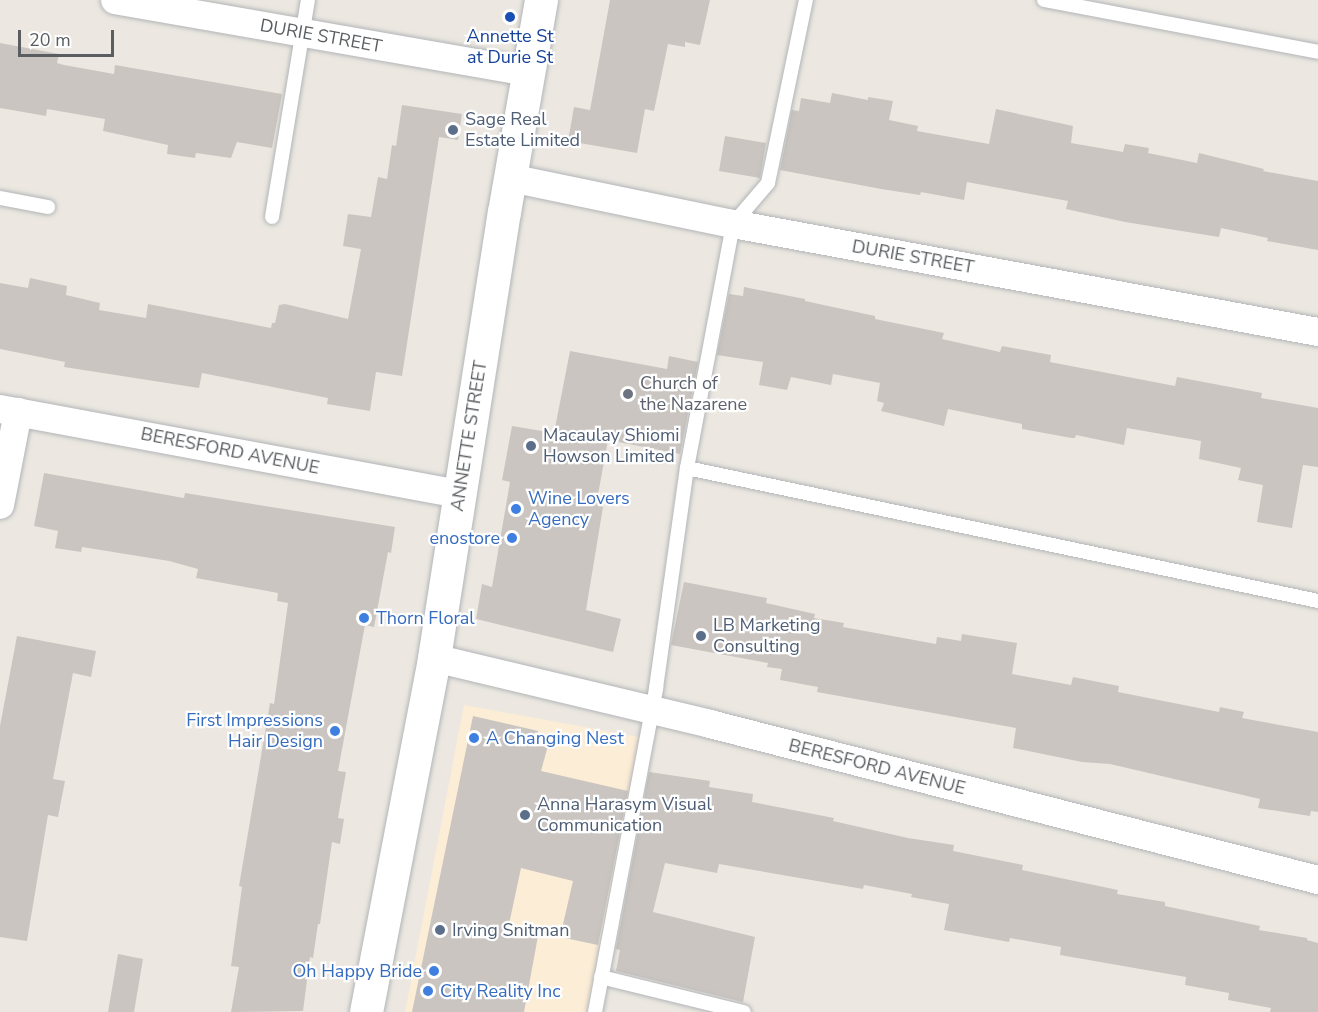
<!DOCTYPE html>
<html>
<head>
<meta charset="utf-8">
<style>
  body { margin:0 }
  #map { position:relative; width:1318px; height:1012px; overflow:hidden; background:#ece8e1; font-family:"Nunito Sans",sans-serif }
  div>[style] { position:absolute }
  .commercial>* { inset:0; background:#fcedd6 }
  .building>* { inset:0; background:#cac5c0 }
  .roads { filter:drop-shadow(0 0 2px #b2b5b8) drop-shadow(0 0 2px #b2b5b8) }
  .service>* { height:14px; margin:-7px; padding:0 7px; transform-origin:7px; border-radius:7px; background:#fff }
  .minor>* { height:28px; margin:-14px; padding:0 14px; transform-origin:14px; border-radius:14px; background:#fff }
  .tertiary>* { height:33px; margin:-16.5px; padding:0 16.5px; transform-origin:16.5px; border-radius:16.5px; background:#fff }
  .dots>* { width:16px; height:16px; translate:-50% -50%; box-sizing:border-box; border:3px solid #fff; border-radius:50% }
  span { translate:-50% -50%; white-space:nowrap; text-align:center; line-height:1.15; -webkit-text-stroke:4.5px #fff; paint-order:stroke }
  .street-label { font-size:18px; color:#5a5e61 }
  .transit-label { font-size:18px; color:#164399 }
  .service-label { font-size:18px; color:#4e5e75 }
  .left { translate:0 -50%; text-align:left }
  .worship-label { font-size:18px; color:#5b616d }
  .shop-label { font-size:18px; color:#366cbe }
  .right { translate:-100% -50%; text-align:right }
  .scale { position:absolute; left:18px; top:30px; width:96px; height:27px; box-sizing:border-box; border:3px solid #5a5e61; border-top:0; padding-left:8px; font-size:18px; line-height:21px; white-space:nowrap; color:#5a5e61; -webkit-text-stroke:4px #fff; paint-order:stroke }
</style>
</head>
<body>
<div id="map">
  <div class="commercial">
    <div style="clip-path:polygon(464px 705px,639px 737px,587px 1012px,405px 1012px)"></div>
  </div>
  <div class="building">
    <div style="clip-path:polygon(610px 0,710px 0,700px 45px,685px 42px,685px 47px,668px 44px,654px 111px,645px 109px,637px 153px,568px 141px,574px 107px,590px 110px)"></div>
    <div style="clip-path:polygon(0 43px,59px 54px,57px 63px,64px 65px,114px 74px,115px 65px,282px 94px,272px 148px,237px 142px,231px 158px,196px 153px,195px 158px,167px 154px,168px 145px,103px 131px,105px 119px,47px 109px,46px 116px,0 108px)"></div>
    <div style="clip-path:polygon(832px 93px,868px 100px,868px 97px,893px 101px,889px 120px,918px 126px,917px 131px,989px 144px,996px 109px,1073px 126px,1071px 143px,1123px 152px,1125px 144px,1149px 148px,1148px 153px,1197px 163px,1199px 153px,1264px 169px,1263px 171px,1318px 181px,1318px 250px,1267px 241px,1268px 238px,1221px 228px,1219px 237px,1125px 222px,1066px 209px,1068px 201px,967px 182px,964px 200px,921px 192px,920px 195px,881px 189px,780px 170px,792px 110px,799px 111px,801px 98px,830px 103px)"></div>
    <div style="clip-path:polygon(402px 105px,462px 114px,458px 140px,439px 137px,402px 376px,376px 372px,370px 411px,327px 404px,328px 398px,202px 373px,199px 388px,64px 367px,65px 362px,0 349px,0 283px,28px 288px,30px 278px,67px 286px,66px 295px,100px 303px,99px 310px,146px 318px,148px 304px,271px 328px,272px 323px,275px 323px,279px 305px,285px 304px,348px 319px,361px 249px,343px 246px,348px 214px,371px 217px,378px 177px,387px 179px,392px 145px,396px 146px)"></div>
    <div style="clip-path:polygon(725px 136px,766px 143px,760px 178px,719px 171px)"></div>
    <div style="clip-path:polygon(744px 287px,805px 299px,805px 301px,875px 316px,875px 319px,944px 333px,942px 339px,1000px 352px,1002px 346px,1051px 355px,1050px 362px,1175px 386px,1177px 377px,1262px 393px,1261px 398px,1318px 408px,1318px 467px,1303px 465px,1292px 528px,1257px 522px,1263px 485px,1238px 480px,1241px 468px,1199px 459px,1201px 441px,1127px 428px,1124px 445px,1076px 435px,1075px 438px,1072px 438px,1022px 429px,1022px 424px,948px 409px,944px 426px,881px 411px,884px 403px,877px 401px,880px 383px,833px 374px,831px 385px,791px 377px,787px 390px,759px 385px,763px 362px,717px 355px,729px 294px,743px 296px)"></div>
    <div style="clip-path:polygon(570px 351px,667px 369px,669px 356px,698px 362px,680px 454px,608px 440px,597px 500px,604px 501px,586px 610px,621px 619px,613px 652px,476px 619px,482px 584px,492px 587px,510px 482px,502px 480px,512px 426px,554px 433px)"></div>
    <div style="clip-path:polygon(44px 473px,184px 498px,185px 493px,395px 527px,391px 553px,388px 552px,374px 627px,365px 625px,338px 771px,346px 772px,338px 818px,344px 819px,340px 844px,332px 842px,320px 924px,318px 924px,313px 958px,310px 957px,303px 1011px,231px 1012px,239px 967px,231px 966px,242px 887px,239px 886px,270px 703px,274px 704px,288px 603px,277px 601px,278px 593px,196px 578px,198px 569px,169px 561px,82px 547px,81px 552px,55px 548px,58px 531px,34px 526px)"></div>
    <div style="clip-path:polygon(684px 582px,767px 598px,766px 603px,815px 614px,814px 618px,844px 623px,843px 627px,936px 644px,937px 637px,961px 641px,962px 634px,1017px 643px,1012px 674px,1071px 685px,1073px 677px,1119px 686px,1118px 692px,1219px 712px,1220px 707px,1244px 712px,1242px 718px,1318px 732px,1318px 812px,1311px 811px,1310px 816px,1258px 808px,1260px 799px,1110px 764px,1082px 762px,1013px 748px,1016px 728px,817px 692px,818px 687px,780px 680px,782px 669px,767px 667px,768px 663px,671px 645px)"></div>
    <div style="clip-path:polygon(17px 636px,96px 651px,91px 677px,73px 673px,53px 779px,65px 781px,58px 817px,48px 815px,27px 941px,0 937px,0 726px)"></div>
    <div style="clip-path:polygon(473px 716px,538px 731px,536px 739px,549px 742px,541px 771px,628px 791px,598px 945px,560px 937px,573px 881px,521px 868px,508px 929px,538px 936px,524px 1012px,412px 1012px)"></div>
    <div style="clip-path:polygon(649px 772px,710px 781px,709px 787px,753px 794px,752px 802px,834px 818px,833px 821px,908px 838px,954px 845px,953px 851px,1023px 865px,1022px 870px,1118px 890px,1117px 894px,1165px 902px,1165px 906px,1260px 926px,1259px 930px,1307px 938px,1307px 940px,1318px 943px,1318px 1012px,1270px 1012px,1271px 1008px,1228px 1000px,1229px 993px,1185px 985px,1186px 977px,1060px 955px,1061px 947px,1010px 938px,1009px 942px,944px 930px,949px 904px,911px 897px,912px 894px,864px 885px,863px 889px,719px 864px,717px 873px,665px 863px,653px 912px,755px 937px,743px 1002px,616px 971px,620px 950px,616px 949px)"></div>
    <div style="clip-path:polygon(118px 954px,143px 959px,134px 1012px,108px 1012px)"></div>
  </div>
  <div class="roads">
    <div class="service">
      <div style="left:1044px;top:0;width:279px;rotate:10.7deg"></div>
      <div style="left:0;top:198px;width:49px;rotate:10.6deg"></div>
      <div style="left:272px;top:217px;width:220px;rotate:-80.6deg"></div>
      <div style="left:687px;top:468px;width:645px;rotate:11.9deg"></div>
      <div style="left:601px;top:977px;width:147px;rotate:13.8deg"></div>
      <div style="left:595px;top:1012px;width:330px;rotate:-79.3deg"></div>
      <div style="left:656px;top:688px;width:222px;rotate:-82deg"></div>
      <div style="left:687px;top:468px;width:248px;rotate:-79.3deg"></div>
      <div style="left:733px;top:224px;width:54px;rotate:-49.5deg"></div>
      <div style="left:768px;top:183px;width:187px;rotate:-78.3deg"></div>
    </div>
    <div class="minor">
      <div style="left:115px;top:0;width:418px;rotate:9.9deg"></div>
      <div style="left:510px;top:178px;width:228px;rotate:11.7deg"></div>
      <div style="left:733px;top:224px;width:595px;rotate:10.46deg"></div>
      <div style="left:0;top:409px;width:468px;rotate:10.5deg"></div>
      <div style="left:0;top:505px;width:95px;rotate:-79deg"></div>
      <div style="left:434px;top:658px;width:284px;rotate:13.4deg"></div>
      <div style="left:710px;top:724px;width:628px;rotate:14.39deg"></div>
    </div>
    <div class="tertiary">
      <div style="left:366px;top:1012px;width:360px;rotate:-79.1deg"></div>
      <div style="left:434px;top:658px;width:451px;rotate:-81.1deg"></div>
      <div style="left:504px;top:212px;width:215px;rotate:-80.1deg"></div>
    </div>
  </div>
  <div class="dots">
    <div style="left:510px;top:17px;background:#1a4fb4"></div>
    <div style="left:453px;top:130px;background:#5c6f8a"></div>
    <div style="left:628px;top:394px;background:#6b7280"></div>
    <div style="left:531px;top:446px;background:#5c6f8a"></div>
    <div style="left:516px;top:509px;background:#3f7fe0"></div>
    <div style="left:512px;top:538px;background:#3f7fe0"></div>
    <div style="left:364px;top:618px;background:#3f7fe0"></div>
    <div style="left:701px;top:636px;background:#5c6f8a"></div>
    <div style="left:335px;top:731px;background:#3f7fe0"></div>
    <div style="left:474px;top:738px;background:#3f7fe0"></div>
    <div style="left:525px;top:815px;background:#5c6f8a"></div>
    <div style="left:440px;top:930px;background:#5c6f8a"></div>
    <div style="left:434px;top:971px;background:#3f7fe0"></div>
    <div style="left:428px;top:991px;background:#3f7fe0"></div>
  </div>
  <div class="street-label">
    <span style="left:321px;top:36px;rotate:10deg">DURIE STREET</span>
    <span style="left:913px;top:257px;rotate:10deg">DURIE STREET</span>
    <span style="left:469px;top:436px;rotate:-81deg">ANNETTE STREET</span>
    <span style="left:230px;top:451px;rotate:11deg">BERESFORD AVENUE</span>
    <span style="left:877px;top:767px;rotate:14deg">BERESFORD AVENUE</span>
  </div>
  <div class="transit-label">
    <span style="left:510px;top:47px">Annette St<br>at Durie St</span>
  </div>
  <div class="service-label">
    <span class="left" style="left:465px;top:130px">Sage Real<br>Estate Limited</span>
    <span class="left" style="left:543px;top:446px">Macaulay Shiomi<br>Howson Limited</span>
    <span class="left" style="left:713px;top:636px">LB Marketing<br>Consulting</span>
    <span class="left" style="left:537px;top:815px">Anna Harasym Visual<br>Communication</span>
    <span class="left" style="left:452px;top:930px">Irving Snitman</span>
  </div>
  <div class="worship-label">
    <span class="left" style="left:640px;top:394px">Church of<br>the Nazarene</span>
  </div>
  <div class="shop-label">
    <span class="left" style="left:528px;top:509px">Wine Lovers<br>Agency</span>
    <span class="right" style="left:500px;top:538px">enostore</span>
    <span class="left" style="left:376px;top:618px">Thorn Floral</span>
    <span class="right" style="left:323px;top:731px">First Impressions<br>Hair Design</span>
    <span class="left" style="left:486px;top:738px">A Changing Nest</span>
    <span class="right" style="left:422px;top:971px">Oh Happy Bride</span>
    <span class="left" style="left:440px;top:991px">City Reality Inc</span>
  </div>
  <div class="scale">20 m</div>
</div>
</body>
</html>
